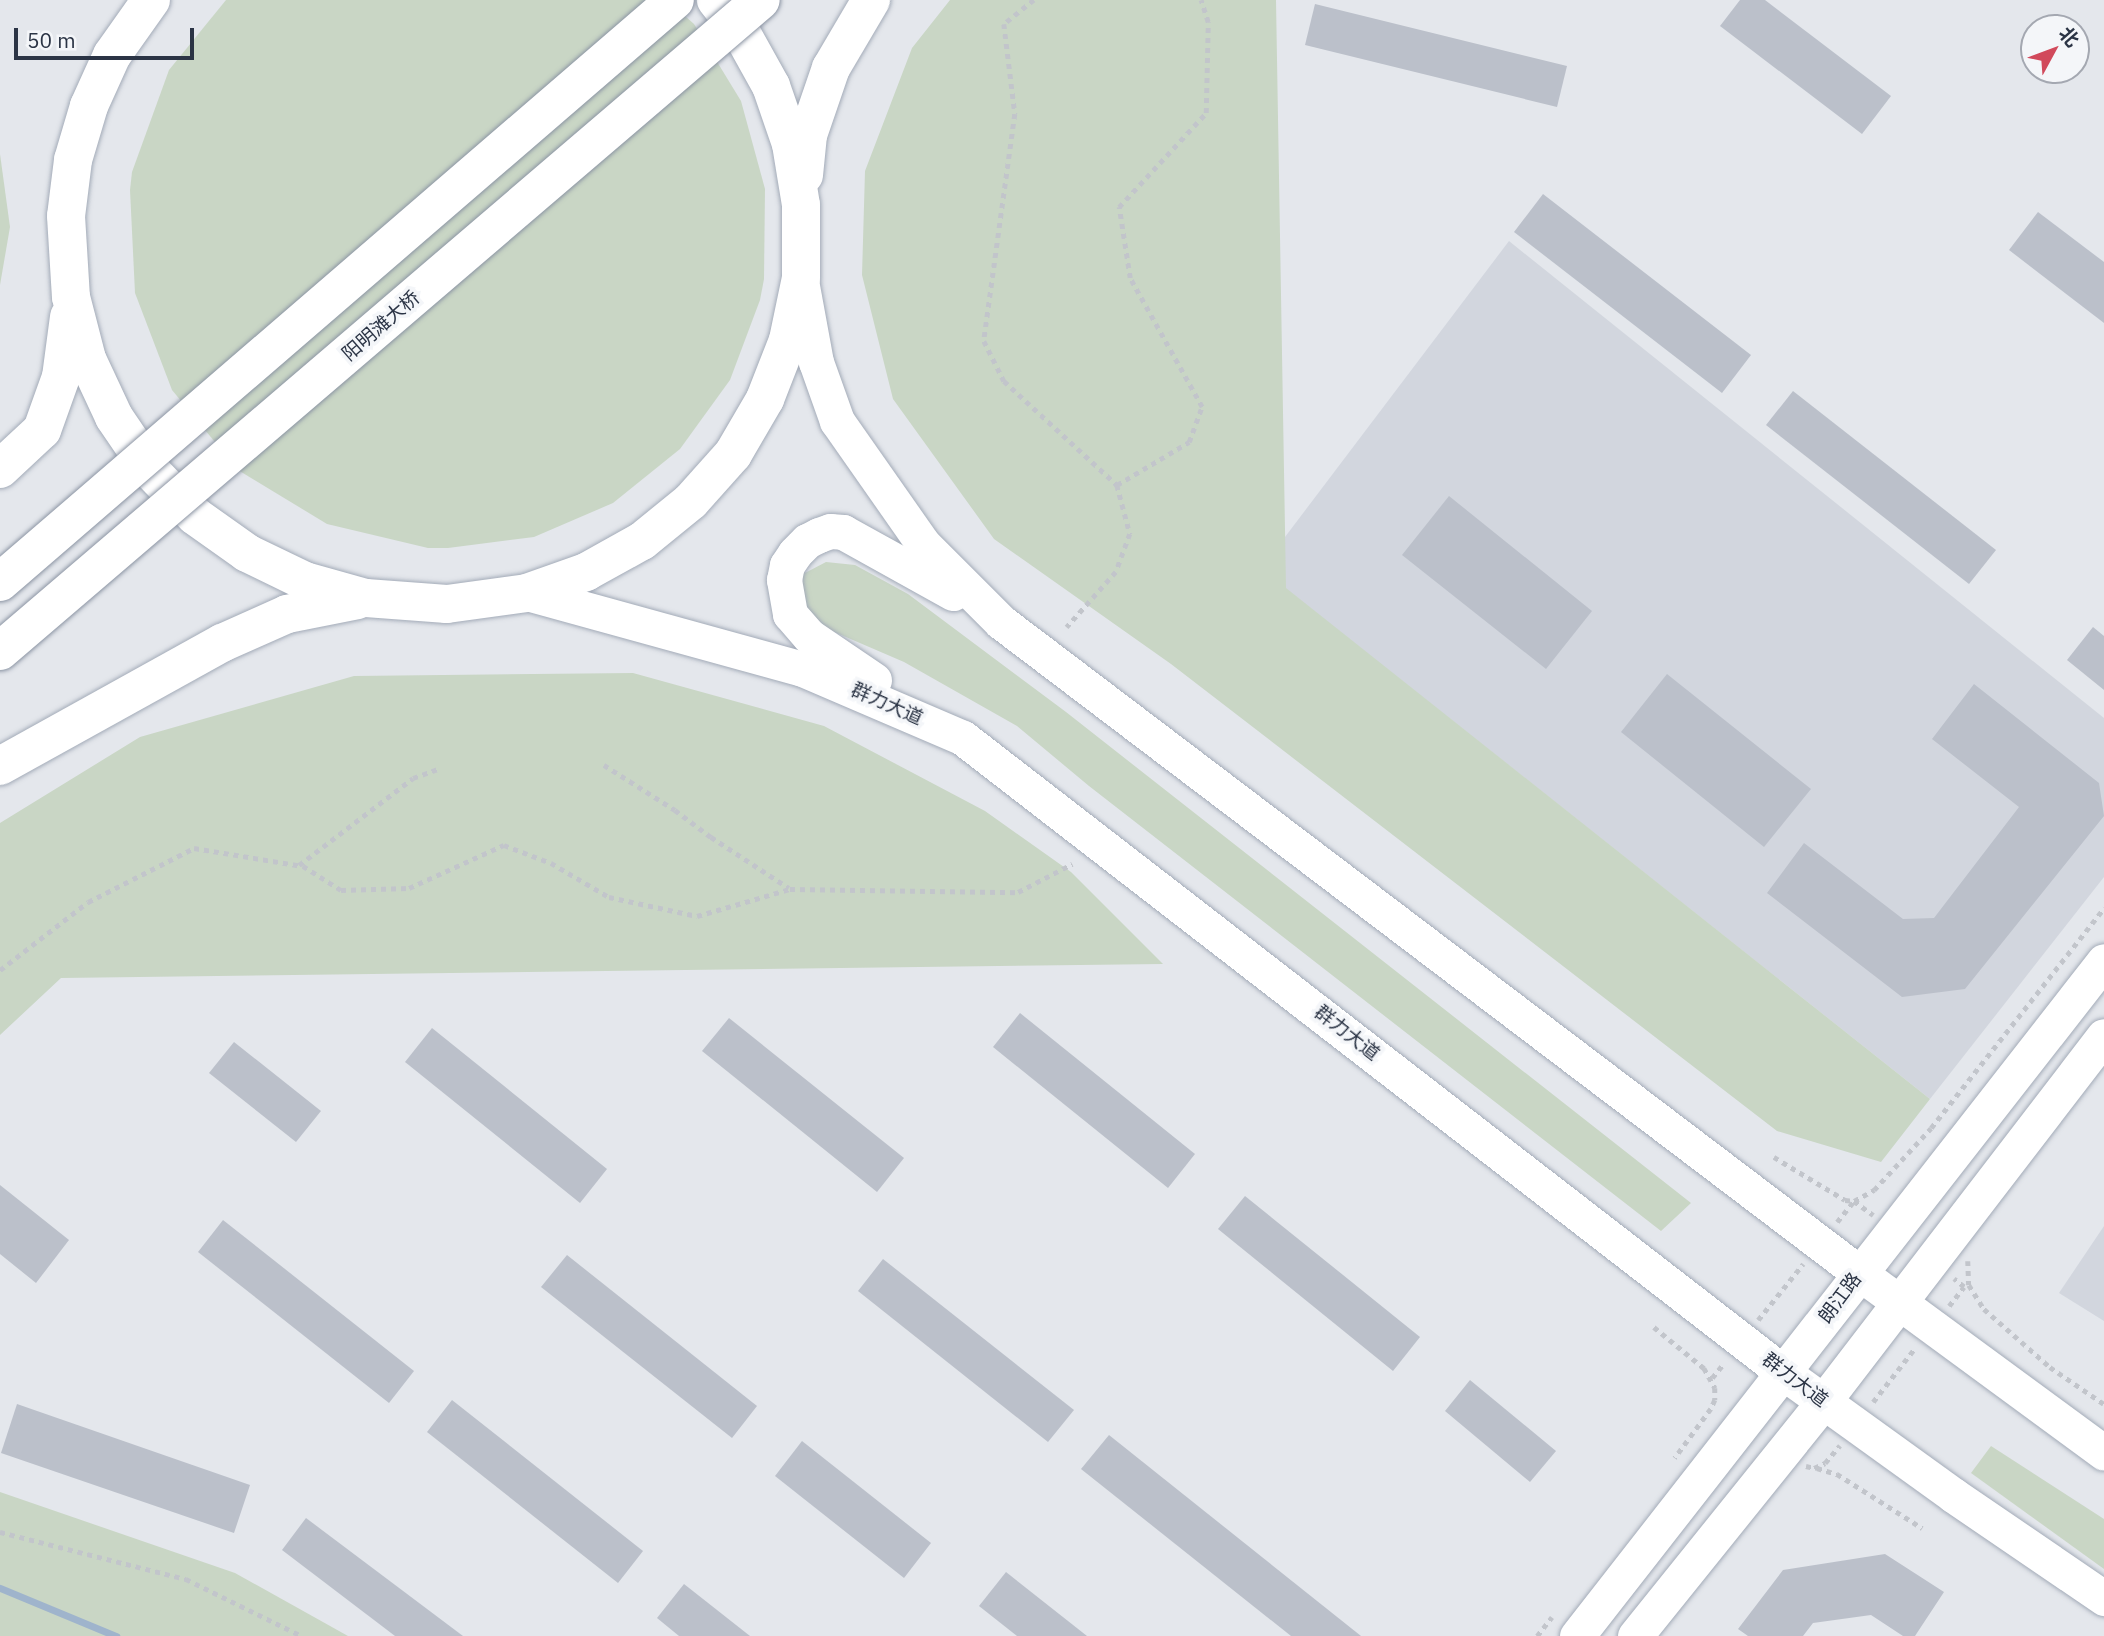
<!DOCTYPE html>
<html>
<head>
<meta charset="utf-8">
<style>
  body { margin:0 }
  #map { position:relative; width:2104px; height:1636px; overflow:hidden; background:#e4e7ec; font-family:"IBM Plex Sans","Noto Sans SC",sans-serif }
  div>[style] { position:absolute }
  .built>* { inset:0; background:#d2d6de }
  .green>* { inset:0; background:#c9d6c5 }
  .stream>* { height:7px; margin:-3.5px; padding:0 3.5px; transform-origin:3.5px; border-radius:3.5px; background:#9fb4cc }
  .building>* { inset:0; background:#bbc0ca }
  .path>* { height:4.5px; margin-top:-2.25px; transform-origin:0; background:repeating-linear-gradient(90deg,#c2c5cb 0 5px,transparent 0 10px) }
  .roads { filter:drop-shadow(0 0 2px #a3abb8) drop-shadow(0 0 2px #a3abb8) }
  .major>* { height:35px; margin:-17.5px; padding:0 17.5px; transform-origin:17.5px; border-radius:17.5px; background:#fff }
  .highway>* { height:38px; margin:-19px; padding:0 19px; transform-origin:19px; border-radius:19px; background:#fff }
  .bridges { filter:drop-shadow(0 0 2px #8b94a3) drop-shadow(0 0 2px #8b94a3) }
  .highway-bridge>* { height:38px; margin:-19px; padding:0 19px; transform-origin:19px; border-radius:19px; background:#fff }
  span { translate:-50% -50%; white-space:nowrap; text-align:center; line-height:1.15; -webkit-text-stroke:7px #f4f6f9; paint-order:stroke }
  .street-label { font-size:19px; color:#2b3445 }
  .north { position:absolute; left:2020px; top:14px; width:70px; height:70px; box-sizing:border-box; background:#f4f6f9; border:2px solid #a4a8b1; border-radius:50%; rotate:49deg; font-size:19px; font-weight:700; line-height:28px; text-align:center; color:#2b3445 }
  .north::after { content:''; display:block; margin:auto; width:24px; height:32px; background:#d1495b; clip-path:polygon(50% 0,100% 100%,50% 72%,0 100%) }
  .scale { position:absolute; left:14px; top:28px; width:180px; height:32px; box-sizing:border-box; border:4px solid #2b3445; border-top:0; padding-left:9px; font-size:21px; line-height:24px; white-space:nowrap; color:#2b3445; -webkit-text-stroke:5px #f4f6f9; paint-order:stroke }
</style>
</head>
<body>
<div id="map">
  <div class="built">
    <div style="clip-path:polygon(1509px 241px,2104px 718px,2104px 877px,1930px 1099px,1285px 588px,1285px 537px)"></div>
    <div style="clip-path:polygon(2104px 1226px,2104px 1321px,2059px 1293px)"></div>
  </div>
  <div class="green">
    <div style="clip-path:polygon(226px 0,667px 0,694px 24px,741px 101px,765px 189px,764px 279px,760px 300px,730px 380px,680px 449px,613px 503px,534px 537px,448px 548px,428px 548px,327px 524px,238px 470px,172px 390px,135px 293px,130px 190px,132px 172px,169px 70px)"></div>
    <div style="clip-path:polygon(950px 0,1276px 0,1286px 588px,1930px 1099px,1881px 1162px,1777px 1131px,1171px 664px,994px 539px,893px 399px,862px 275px,865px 171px,912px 48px)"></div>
    <div style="clip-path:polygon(0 154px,10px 227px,0 285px)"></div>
    <div style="clip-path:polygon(826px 562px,855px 565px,908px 594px,1066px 712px,1691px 1203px,1661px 1231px,1089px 786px,1017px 726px,904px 662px,825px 628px,802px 602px,803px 574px)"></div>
    <div style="clip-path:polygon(633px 673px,824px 726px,985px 811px,1071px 872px,1163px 964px,61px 978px,0 1035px,0 823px,140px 737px,354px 676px)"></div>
    <div style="clip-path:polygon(1991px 1446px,2104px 1519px,2104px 1569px,1971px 1473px)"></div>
    <div style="clip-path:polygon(0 1492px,235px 1573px,348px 1636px,0 1636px)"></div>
  </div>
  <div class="stream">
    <div style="left:0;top:1588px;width:126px;rotate:22.5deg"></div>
  </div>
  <div class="building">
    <div style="clip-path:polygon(1740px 0,1765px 0,1891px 96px,1862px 134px,1720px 26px)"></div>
    <div style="clip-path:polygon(1315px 4px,1567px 66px,1557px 107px,1305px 45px)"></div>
    <div style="clip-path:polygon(1543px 194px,1751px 355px,1722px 393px,1514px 232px)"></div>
    <div style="clip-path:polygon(2038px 212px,2104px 262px,2104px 323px,2009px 250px)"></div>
    <div style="clip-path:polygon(1793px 391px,1996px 550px,1969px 584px,1766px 425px)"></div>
    <div style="clip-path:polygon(1449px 496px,1592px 611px,1546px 669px,1402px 555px)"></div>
    <div style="clip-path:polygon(2093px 627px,2104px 636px,2104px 690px,2067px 660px)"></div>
    <div style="clip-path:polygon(1667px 674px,1811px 789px,1764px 847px,1621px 732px)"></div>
    <div style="clip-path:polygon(1974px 684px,2099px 783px,2104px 816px,1965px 989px,1902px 997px,1767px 893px,1804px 843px,1903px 919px,1934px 918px,2019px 807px,1932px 739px)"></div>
    <div style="clip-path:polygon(1020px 1013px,1195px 1154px,1168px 1188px,993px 1047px)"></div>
    <div style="clip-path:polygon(729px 1018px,904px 1158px,877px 1192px,702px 1051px)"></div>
    <div style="clip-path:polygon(432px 1028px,607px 1169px,580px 1203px,405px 1062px)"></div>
    <div style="clip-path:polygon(234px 1042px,321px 1111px,296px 1142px,209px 1073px)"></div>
    <div style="clip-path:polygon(0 1185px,69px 1240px,36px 1283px,0 1254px)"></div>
    <div style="clip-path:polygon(1245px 1196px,1420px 1337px,1393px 1371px,1218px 1229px)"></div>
    <div style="clip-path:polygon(223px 1220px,414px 1371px,389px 1403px,198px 1252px)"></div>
    <div style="clip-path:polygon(567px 1255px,757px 1406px,732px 1438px,541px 1287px)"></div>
    <div style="clip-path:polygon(883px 1259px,1074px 1410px,1048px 1442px,858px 1291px)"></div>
    <div style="clip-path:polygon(1470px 1380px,1556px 1451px,1530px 1482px,1445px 1411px)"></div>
    <div style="clip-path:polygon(452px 1400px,643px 1551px,618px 1583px,427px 1432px)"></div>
    <div style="clip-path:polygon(17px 1404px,250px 1485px,234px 1533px,1px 1453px)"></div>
    <div style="clip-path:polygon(1109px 1435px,1361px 1636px,1291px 1636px,1081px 1469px)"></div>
    <div style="clip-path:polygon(802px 1441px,931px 1543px,904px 1578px,775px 1476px)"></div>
    <div style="clip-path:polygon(306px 1518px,463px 1636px,395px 1636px,282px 1550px)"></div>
    <div style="clip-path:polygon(1885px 1554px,1944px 1592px,1915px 1636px,1903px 1636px,1871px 1615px,1813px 1623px,1803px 1636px,1748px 1636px,1738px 1629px,1783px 1570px)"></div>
    <div style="clip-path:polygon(1006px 1572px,1087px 1636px,1017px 1636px,979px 1606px)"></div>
    <div style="clip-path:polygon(684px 1584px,750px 1636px,679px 1636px,657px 1618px)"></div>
  </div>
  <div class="path">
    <div style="left:1034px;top:0;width:38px;rotate:141deg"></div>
    <div style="left:1004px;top:24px;width:91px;rotate:83deg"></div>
    <div style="left:1015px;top:114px;width:229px;rotate:97.8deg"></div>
    <div style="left:984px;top:341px;width:45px;rotate:63.4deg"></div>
    <div style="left:1004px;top:381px;width:154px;rotate:42.6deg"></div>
    <div style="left:1117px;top:485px;width:51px;rotate:75.1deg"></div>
    <div style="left:1130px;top:534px;width:40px;rotate:110.2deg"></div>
    <div style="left:1116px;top:572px;width:74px;rotate:131.7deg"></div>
    <div style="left:1117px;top:485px;width:84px;rotate:-30.8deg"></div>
    <div style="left:1189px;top:442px;width:37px;rotate:-70deg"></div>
    <div style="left:1202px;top:407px;width:148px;rotate:-119.2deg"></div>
    <div style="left:1130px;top:278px;width:72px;rotate:-98.8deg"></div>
    <div style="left:1119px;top:207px;width:128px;rotate:-47.2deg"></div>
    <div style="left:1206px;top:113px;width:91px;rotate:-88.7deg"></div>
    <div style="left:1208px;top:22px;width:23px;rotate:-108deg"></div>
    <div style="left:604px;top:765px;width:84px;rotate:32.4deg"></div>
    <div style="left:675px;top:810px;width:45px;rotate:36.9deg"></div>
    <div style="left:711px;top:837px;width:93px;rotate:33.2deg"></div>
    <div style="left:299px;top:865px;width:143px;rotate:-37.3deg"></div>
    <div style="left:413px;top:778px;width:29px;rotate:-20deg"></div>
    <div style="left:0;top:970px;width:111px;rotate:-37.7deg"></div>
    <div style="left:88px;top:902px;width:119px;rotate:-27deg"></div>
    <div style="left:194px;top:848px;width:110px;rotate:9.4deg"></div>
    <div style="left:303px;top:866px;width:45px;rotate:32.3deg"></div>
    <div style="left:341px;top:890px;width:68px;rotate:-1.7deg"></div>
    <div style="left:409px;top:888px;width:104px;rotate:-24.4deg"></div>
    <div style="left:504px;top:845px;width:50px;rotate:21deg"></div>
    <div style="left:551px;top:863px;width:67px;rotate:30.4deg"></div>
    <div style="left:609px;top:897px;width:90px;rotate:12.2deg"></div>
    <div style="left:697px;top:916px;width:97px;rotate:-16.2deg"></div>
    <div style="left:790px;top:889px;width:228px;rotate:0.8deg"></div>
    <div style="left:1018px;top:892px;width:61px;rotate:-27.4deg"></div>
    <div style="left:1774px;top:1157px;width:83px;rotate:31.2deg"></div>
    <div style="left:1845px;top:1200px;width:9px;rotate:6deg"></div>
    <div style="left:1854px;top:1201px;width:23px;rotate:-29deg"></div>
    <div style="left:1874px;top:1190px;width:84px;rotate:-47.4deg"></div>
    <div style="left:1931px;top:1128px;width:280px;rotate:-51.8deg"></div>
    <div style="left:1837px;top:1222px;width:27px;rotate:-51deg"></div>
    <div style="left:1854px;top:1201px;width:24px;rotate:36deg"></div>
    <div style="left:1968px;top:1261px;width:24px;rotate:88deg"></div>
    <div style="left:1969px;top:1285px;width:28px;rotate:58deg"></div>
    <div style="left:1984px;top:1309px;width:88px;rotate:41.3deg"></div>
    <div style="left:2050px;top:1367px;width:65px;rotate:34.4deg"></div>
    <div style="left:1949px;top:1306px;width:24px;rotate:-52deg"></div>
    <div style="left:1964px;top:1287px;width:13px;rotate:-141deg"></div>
    <div style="left:1758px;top:1320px;width:72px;rotate:-51.2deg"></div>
    <div style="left:1654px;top:1327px;width:65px;rotate:39.4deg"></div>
    <div style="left:1704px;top:1368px;width:23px;rotate:61deg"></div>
    <div style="left:1715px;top:1388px;width:12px;rotate:90deg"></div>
    <div style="left:1715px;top:1400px;width:10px;rotate:114deg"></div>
    <div style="left:1711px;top:1409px;width:61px;rotate:126.3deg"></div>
    <div style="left:1712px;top:1378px;width:19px;rotate:-51deg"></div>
    <div style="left:1873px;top:1402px;width:68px;rotate:-52.1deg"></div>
    <div style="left:1806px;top:1466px;width:8px;rotate:14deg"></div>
    <div style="left:1814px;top:1468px;width:12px;rotate:-24deg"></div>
    <div style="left:1825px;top:1463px;width:23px;rotate:-50deg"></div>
    <div style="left:1817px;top:1468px;width:21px;rotate:17deg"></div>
    <div style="left:1837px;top:1474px;width:101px;rotate:32.4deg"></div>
    <div style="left:0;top:1532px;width:192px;rotate:14.2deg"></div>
    <div style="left:186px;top:1579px;width:129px;rotate:26.2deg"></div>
    <div style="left:1537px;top:1636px;width:24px;rotate:-52deg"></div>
  </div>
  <div class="roads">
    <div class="major">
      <div style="left:802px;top:286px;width:77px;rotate:79.6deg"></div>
      <div style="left:816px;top:362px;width:63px;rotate:70.4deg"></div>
      <div style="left:837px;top:421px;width:150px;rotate:55deg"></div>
      <div style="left:923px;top:544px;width:110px;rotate:45deg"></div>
      <div style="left:1001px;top:622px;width:1076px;rotate:37.18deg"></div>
      <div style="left:1858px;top:1272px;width:305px;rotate:36.3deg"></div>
      <div style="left:527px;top:593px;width:283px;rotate:15.4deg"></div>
      <div style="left:800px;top:668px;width:177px;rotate:23.2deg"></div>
      <div style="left:963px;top:738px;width:1038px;rotate:37.72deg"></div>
      <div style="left:1784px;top:1373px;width:208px;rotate:35.8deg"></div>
      <div style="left:1953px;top:1495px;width:183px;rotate:34.3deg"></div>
      <div style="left:874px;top:680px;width:78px;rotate:-145.9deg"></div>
      <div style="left:809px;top:636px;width:29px;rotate:-131deg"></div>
      <div style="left:790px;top:614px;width:35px;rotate:-100deg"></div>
      <div style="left:784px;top:580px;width:15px;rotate:-79deg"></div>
      <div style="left:787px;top:565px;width:14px;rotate:-56deg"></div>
      <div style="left:795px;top:553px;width:17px;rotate:-45deg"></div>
      <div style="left:807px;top:541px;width:13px;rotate:-27deg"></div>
      <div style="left:819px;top:535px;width:12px;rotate:-20deg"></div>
      <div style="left:830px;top:531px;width:13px;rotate:4deg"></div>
      <div style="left:843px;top:532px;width:126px;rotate:29deg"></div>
      <div style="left:1577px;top:1636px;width:856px;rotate:-52.02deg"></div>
      <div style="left:1635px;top:1636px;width:300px;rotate:-51.2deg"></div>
      <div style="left:1823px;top:1402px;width:461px;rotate:-52.5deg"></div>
    </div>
    <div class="highway">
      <div style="left:151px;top:0;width:67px;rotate:125.3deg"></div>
      <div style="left:112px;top:55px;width:56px;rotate:114.3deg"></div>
      <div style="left:89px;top:106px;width:56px;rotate:106.5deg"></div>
      <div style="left:73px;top:160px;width:56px;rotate:97.1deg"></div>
      <div style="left:66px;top:216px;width:81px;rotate:86.5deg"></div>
      <div style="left:71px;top:297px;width:64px;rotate:75.5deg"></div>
      <div style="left:87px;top:359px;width:64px;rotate:65deg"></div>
      <div style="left:114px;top:417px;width:64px;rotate:55.8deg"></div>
      <div style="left:150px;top:470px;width:64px;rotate:45.6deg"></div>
      <div style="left:195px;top:516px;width:64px;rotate:35.4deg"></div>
      <div style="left:247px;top:553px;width:64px;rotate:25.8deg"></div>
      <div style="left:305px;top:581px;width:63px;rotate:15.6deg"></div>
      <div style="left:366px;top:598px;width:81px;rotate:4.2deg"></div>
      <div style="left:447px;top:604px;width:81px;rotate:-7.8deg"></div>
      <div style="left:527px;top:593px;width:63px;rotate:-19.6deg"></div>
      <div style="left:586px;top:572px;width:64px;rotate:-29deg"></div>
      <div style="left:642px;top:541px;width:63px;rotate:-39.2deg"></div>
      <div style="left:691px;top:501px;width:63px;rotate:-48.2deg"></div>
      <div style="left:733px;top:454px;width:64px;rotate:-59.8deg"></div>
      <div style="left:765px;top:399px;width:63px;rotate:-68.7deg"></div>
      <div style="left:788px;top:340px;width:63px;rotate:-78.2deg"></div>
      <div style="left:801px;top:278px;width:73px;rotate:-90deg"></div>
      <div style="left:801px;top:205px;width:62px;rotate:-99.3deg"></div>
      <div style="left:791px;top:144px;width:61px;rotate:-109deg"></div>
      <div style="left:771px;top:86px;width:62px;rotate:-119.1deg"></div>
      <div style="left:741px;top:32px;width:41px;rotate:-128deg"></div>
      <div style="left:804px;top:175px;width:40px;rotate:-84.3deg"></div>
      <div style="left:808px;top:135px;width:71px;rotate:-71.1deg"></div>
      <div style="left:831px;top:68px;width:79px;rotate:-59.5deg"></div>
      <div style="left:0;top:469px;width:57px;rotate:-42.9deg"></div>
      <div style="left:42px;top:430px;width:56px;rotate:-70.3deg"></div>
      <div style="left:61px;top:377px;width:61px;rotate:-82.4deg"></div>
      <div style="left:0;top:766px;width:254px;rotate:-29deg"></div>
      <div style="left:222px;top:643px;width:71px;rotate:-24deg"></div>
      <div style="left:287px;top:614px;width:72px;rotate:-11.2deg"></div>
    </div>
  </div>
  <div class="bridges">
    <div class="highway-bridge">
      <div style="left:0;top:582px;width:891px;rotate:-40.77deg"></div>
      <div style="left:0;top:651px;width:1001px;rotate:-40.55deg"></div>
    </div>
  </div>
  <div class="street-label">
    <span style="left:381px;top:326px;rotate:-41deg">阳明滩大桥</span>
    <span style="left:887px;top:704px;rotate:24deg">群力大道</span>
    <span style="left:1347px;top:1033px;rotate:38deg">群力大道</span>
    <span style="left:1840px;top:1298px;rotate:-53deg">朗江路</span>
    <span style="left:1795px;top:1380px;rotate:37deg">群力大道</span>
  </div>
  <div class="north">北</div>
  <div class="scale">50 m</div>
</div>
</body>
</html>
